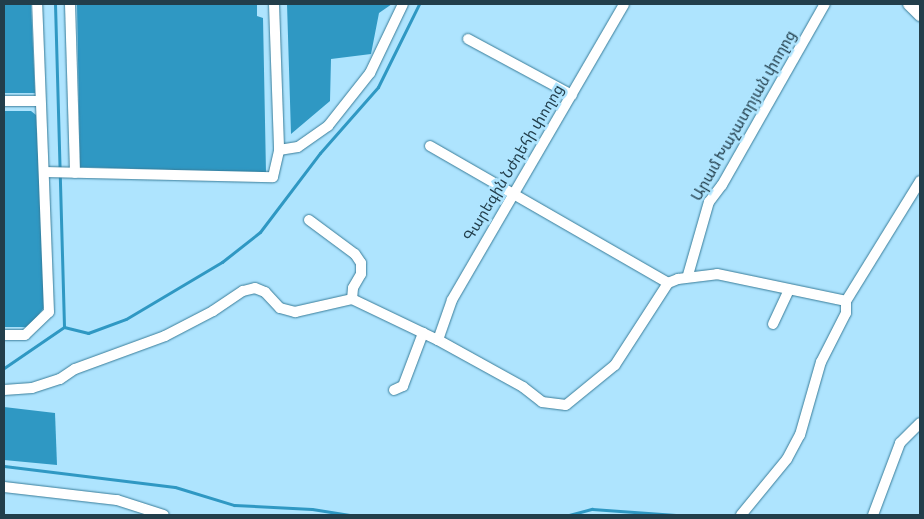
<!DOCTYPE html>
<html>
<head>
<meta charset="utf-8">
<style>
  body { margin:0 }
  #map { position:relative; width:924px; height:519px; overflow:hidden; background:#aee4fe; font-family:"Alegreya Sans","Noto Sans Armenian",sans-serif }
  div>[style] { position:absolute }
  .water>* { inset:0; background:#2f98c3 }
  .stream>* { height:3px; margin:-1.5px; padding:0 1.5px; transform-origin:1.5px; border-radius:1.5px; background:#2f98c3 }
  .roads { filter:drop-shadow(0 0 1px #387c99) drop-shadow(0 0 1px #387c99) }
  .minor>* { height:10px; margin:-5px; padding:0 5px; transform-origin:5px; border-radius:5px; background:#fff }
  .major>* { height:12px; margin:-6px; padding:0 6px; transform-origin:6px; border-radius:6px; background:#fff }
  span { translate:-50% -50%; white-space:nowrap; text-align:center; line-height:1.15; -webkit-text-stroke:5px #aee4fe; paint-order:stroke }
  .street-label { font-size:15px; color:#223e4b }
  .frame { position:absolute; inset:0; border:5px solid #223e4b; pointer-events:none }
</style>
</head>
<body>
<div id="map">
  <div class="water">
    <div style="clip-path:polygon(4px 4px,31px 4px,35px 93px,4px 93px)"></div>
    <div style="clip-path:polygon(77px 4px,257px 4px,257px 16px,263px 18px,266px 173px,80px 167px)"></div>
    <div style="clip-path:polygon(287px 4px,392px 4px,379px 13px,371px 54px,331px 59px,330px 101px,291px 134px)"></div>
    <div style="clip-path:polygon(4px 111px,31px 111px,36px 115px,46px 305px,29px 327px,4px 327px)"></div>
    <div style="clip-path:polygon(4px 407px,55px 413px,57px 465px,4px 460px)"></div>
  </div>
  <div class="stream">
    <div style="left:55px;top:4px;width:323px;rotate:88.4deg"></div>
    <div style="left:4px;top:368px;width:73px;rotate:-34.3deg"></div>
    <div style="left:64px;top:327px;width:25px;rotate:14deg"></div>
    <div style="left:88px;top:333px;width:40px;rotate:-20.2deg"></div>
    <div style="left:126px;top:319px;width:112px;rotate:-30.7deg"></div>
    <div style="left:222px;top:262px;width:48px;rotate:-38.3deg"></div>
    <div style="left:260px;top:232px;width:99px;rotate:-52.8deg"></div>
    <div style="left:320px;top:153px;width:88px;rotate:-48.7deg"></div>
    <div style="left:378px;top:87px;width:93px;rotate:-63.7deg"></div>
    <div style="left:4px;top:466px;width:172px;rotate:7deg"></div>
    <div style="left:175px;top:487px;width:62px;rotate:17deg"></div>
    <div style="left:234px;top:505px;width:78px;rotate:2.9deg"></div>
    <div style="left:312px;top:509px;width:38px;rotate:9deg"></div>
    <div style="left:569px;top:515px;width:24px;rotate:-15deg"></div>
    <div style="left:592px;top:509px;width:84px;rotate:4.1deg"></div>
  </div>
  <div class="roads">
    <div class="minor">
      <div style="left:70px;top:4px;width:169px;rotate:88.3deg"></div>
      <div style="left:274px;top:4px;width:146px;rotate:88deg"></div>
      <div style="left:279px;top:150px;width:19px;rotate:-9deg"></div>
      <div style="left:298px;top:147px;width:37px;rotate:-35deg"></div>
      <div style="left:328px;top:126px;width:68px;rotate:-51.6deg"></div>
      <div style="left:370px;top:73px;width:76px;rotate:-64.4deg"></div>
      <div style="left:468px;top:39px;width:118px;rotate:28.3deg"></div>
      <div style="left:4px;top:101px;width:36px"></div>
      <div style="left:430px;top:146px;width:275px;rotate:29.9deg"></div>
      <div style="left:44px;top:172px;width:229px;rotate:1.3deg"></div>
      <div style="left:273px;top:177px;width:28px;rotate:-77deg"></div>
      <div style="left:309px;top:220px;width:57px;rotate:36.5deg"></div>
      <div style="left:355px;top:254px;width:11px;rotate:56deg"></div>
      <div style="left:361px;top:263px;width:11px;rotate:90deg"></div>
      <div style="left:361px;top:274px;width:16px;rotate:120deg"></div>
      <div style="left:353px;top:288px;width:11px;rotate:95deg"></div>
      <div style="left:688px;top:275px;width:76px;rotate:-74deg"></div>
      <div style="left:709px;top:202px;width:21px;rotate:-53deg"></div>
      <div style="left:722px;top:185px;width:208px;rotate:-60.4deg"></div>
      <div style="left:773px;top:324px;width:38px;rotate:-65deg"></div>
      <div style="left:4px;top:335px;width:21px"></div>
      <div style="left:25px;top:335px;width:33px;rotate:-44deg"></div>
      <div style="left:49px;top:312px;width:308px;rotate:-92.2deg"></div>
      <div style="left:438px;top:340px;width:42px;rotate:-70.7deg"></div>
      <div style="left:452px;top:300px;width:342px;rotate:-59.8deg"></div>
      <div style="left:4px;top:390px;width:28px;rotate:-4deg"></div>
      <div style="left:32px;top:388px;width:29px;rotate:-18deg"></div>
      <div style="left:60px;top:379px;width:18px;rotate:-34deg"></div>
      <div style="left:75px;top:369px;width:96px;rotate:-20.1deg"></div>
      <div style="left:165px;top:336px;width:54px;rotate:-27.5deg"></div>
      <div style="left:213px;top:311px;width:36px;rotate:-34deg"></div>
      <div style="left:243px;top:291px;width:12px;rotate:-14deg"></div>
      <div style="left:255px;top:288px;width:11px;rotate:22deg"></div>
      <div style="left:265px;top:292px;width:22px;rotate:47deg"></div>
      <div style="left:280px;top:308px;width:16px;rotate:15deg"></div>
      <div style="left:295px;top:312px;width:58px;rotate:-12.8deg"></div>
      <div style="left:352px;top:299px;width:95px;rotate:25.5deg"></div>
      <div style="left:438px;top:340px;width:97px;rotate:28.9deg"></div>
      <div style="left:523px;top:387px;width:24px;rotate:38deg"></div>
      <div style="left:542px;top:402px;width:24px;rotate:7deg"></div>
      <div style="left:566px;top:405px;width:63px;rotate:-39.2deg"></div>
      <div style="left:615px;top:365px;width:98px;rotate:-57.1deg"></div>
      <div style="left:668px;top:283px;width:11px;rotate:-22deg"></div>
      <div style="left:678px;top:279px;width:39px;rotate:-7deg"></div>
      <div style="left:717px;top:274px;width:132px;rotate:11.8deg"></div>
      <div style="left:394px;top:390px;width:10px;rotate:-24deg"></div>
      <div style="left:403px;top:386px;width:57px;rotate:-69.3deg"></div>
      <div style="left:4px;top:487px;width:114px;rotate:6.6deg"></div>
      <div style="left:117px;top:500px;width:49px;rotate:17.7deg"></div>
      <div style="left:741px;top:515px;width:72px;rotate:-50.6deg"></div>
      <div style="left:787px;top:459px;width:27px;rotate:-62deg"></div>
      <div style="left:800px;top:435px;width:76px;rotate:-74deg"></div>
      <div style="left:821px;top:362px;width:55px;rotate:-63deg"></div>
      <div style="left:846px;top:313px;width:12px;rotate:-90deg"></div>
      <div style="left:846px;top:301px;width:141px;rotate:-58.3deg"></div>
      <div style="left:873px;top:515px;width:77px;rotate:-69.4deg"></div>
      <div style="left:900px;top:443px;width:28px;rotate:-45deg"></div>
    </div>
    <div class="major">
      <div style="left:909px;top:4px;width:16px;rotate:45deg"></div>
    </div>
  </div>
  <div class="street-label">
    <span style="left:744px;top:116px;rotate:-60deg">Արամ Խաչատրյան փողոց</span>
    <span style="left:514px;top:163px;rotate:-59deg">Գարեգին Նժդեհի փողոց</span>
  </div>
  <div class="frame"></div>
</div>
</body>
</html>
